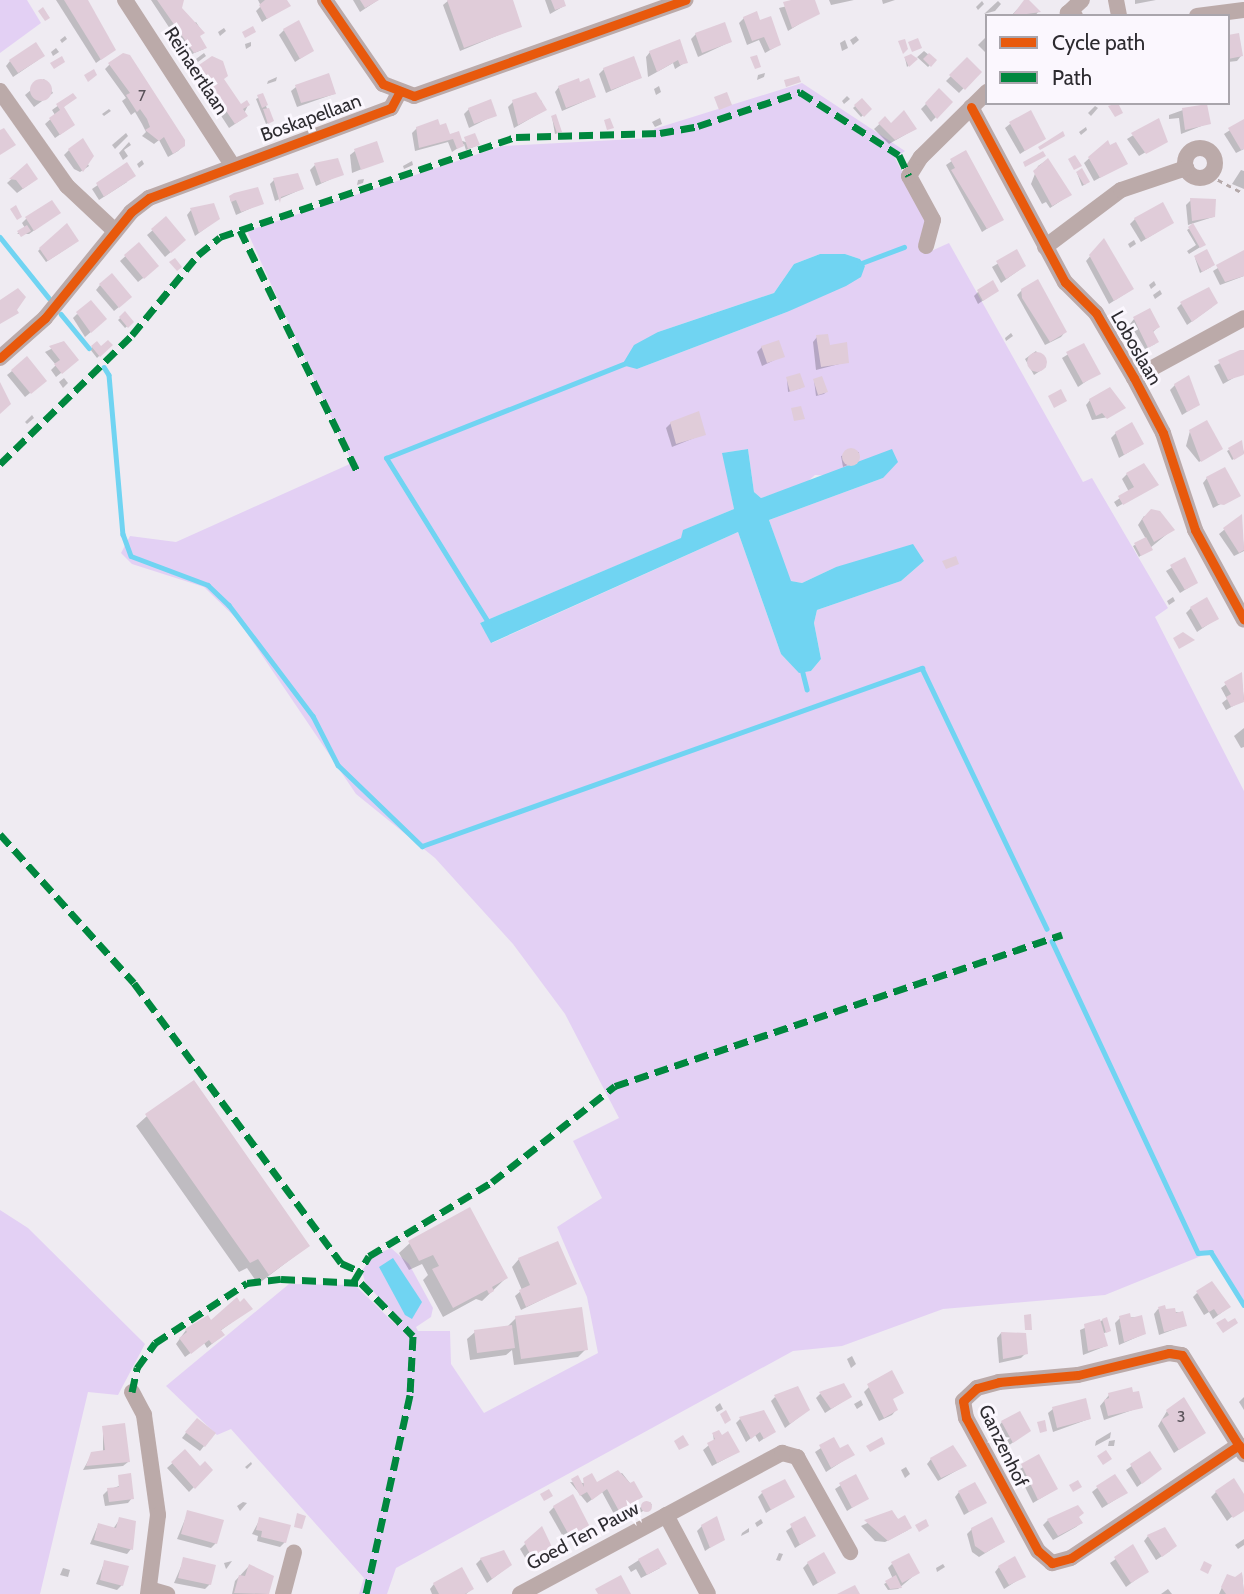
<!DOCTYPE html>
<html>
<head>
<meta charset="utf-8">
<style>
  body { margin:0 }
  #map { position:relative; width:1244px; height:1594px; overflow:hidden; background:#efebf2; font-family:Cabin,sans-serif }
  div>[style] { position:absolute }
  .green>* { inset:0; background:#e3d0f4 }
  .water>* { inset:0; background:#70d4f2 }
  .shadow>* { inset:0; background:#0003 }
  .stream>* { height:4.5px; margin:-2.25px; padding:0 2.25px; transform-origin:2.25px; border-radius:2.25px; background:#70d4f2 }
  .building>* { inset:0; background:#e0ccd9 }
  .round { border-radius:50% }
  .path>* { height:2.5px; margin-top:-1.25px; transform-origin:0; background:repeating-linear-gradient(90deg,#b4a8a9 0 5px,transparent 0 10px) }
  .street>* { height:16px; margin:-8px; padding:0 8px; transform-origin:8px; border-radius:8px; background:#bbaaa9 }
  .street>.ring { margin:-8px; padding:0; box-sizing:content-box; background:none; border:16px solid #bbaaa9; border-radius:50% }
  .quiet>* { height:7px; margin-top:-3.5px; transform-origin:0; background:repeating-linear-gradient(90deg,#00873e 0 14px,transparent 0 21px) }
  .cycleway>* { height:9px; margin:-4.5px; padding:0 4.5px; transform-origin:4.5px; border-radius:4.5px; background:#e8590c }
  span { translate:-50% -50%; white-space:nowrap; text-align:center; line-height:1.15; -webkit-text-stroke:6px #fbf7fe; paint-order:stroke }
  .number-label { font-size:16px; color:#5a535a }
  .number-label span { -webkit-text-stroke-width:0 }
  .street-label { font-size:19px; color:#2d2b30 }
  .legend { position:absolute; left:985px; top:14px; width:245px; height:91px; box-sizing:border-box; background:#fbf7fe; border:2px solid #a9a5ac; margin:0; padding:9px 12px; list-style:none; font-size:21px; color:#2d2b30 }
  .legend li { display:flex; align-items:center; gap:14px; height:35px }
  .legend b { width:35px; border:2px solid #a9a5ac }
</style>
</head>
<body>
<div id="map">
  <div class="green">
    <div style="clip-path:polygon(0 0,27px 0,41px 23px,0 53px)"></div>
    <div style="clip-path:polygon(evenodd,802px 83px,905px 151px,895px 158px,927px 221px,929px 252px,949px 243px,1083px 482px,1092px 478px,1168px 608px,1155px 617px,1244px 791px,1244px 1305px,1211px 1252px,1105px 1295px,943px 1309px,842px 1346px,793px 1351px,396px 1568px,387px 1594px,359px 1594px,364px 1578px,231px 1429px,217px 1435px,166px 1386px,289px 1284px,355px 1285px,396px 1325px,398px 1319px,365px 1282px,362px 1271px,371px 1257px,391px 1248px,409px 1264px,433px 1308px,431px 1317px,416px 1327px,418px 1331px,450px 1331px,451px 1364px,484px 1413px,598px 1353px,587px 1297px,557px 1227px,602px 1198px,573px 1141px,619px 1118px,565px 1014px,513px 944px,435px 858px,356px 794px,238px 620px,204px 587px,132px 564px,121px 553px,130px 536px,176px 542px,352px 463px,247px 231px,502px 146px,653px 138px,654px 129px,802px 83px,820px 254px,845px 254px,860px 259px,865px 266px,787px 312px,637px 369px,658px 332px,774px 293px,794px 264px,820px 254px,802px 83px,748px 449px,754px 492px,761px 498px,806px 483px,815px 475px,883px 478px,769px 520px,790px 581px,802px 583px,836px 567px,924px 561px,901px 581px,817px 610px,814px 623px,821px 659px,811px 671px,799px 672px,781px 654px,738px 532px,492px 643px,480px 623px,682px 538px,684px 530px,734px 509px,723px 453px,748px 449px)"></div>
    <div style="clip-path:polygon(0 1210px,28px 1228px,145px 1344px,118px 1395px,88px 1392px,40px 1594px,0 1594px)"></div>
  </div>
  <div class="water">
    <div style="clip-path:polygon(820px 254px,845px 254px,860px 259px,865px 266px,861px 277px,846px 286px,787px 312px,637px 369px,622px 365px,634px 345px,658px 332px,774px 293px,794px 264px)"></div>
    <div style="clip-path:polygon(748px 449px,754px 492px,761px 498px,892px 449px,898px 462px,883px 478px,769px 520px,791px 581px,802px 583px,836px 567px,913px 544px,924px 561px,901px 581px,817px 610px,814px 623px,821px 659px,811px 671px,799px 673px,781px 654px,738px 532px,491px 643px,480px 623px,681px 538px,683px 530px,734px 509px,722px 453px)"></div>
    <div style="clip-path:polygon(393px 1258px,422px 1302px,412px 1319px,405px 1315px,379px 1267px)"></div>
  </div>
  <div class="shadow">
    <div style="clip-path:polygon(56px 0,85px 0,114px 50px,96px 63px)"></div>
    <div style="clip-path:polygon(151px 0,182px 0,180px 8px,191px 26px,196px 22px,203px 33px,198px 36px,204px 49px,192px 54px,184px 50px)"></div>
    <div style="clip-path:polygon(258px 0,285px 0,288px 5px,262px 22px,256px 11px,261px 6px)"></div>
    <div style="clip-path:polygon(353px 0,378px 0,360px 12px)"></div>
    <div style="clip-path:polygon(449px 0,511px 0,520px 26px,460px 51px,443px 5px)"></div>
    <div style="clip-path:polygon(545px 0,562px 0,564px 6px,550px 14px)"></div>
    <div style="clip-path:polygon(813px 0,817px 13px,788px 31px,779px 8px)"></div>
    <div style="clip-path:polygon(829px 0,854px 0,831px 5px)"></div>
    <div style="clip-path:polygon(882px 0,895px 0,883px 4px)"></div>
    <div style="clip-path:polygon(1026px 0,1038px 12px,1035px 16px,1011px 16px)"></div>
    <div style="clip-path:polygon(1135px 0,1156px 0,1135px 4px)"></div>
    <div style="clip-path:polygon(982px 1px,984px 4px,978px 10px,976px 7px)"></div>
    <div style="clip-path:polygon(998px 1px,1001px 4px,995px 11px,984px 14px)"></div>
    <div style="clip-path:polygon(744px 18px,759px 22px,779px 45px,765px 53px,759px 40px,747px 45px,739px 23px)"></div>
    <div style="clip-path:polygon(224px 28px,226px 31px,220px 36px,218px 32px)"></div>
    <div style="clip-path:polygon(284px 30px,312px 51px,295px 62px,279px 35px)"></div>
    <div style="clip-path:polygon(696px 34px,730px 42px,698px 57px,691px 39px)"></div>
    <div style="clip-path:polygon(65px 36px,67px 39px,62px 43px,60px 40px)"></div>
    <div style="clip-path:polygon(856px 36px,859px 40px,853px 45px,850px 40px)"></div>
    <div style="clip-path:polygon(987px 36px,987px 54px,978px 45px)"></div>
    <div style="clip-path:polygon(1228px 36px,1241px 56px,1237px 61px,1228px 62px)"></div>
    <div style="clip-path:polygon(845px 40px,848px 48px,842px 51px,840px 43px)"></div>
    <div style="clip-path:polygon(251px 42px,251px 46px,246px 49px,245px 44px)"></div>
    <div style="clip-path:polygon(56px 48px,59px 52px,53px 56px,51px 52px)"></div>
    <div style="clip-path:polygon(924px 51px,935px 60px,928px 67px,917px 57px,907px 67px,905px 58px,915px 59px)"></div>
    <div style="clip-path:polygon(650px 52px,686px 62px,675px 69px,673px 63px,648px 77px,646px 57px)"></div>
    <div style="clip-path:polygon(204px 53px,206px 56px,198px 62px,196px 59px)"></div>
    <div style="clip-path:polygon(38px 60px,13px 77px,6px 66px,10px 61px)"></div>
    <div style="clip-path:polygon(967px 60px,979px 72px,959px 93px,946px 81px)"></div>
    <div style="clip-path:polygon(110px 64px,183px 146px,178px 151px,168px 157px,159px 140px,154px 144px,142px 136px,146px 132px,142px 124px,135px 112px,131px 115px,122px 101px,126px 98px,105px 69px)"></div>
    <div style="clip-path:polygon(201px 66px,222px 79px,240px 106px,248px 105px,241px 120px,229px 128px,196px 77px)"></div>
    <div style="clip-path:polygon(604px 69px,640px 78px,606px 93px,599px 74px)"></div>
    <div style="clip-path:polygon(765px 73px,764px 77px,757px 80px,758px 75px)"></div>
    <div style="clip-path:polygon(277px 77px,276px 81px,267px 84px,268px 81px)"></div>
    <div style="clip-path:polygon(44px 79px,53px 93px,34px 107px,25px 95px)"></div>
    <div style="clip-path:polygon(659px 86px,661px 92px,656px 95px,654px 89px)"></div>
    <div style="clip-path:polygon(296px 87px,334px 94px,297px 107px,291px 91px)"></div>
    <div style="clip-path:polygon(559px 87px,594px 97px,562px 111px,555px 92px)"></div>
    <div style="clip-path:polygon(939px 91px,951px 102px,931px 122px,921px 109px)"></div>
    <div style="clip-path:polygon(73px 95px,63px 108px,68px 129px,55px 138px,45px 124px,55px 115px,52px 110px)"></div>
    <div style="clip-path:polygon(262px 96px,272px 121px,266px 124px,256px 99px)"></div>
    <div style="clip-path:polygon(847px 96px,850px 99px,844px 104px,842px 101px)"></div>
    <div style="clip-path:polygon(541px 100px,545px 110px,514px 128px,508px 107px,513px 102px)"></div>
    <div style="clip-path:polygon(862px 100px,870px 109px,861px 117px,853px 108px)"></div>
    <div style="clip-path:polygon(1095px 106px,1098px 108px,1091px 116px,1088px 113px)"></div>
    <div style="clip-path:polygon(109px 109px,111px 111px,104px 116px,102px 114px)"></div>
    <div style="clip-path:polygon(469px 109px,495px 115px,469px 128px,464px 114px)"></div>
    <div style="clip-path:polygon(1183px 110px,1209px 123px,1181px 134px,1179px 118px,1169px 119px,1169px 115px)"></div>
    <div style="clip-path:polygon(552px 117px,560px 131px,558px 133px,555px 134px)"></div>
    <div style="clip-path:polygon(660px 118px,662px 124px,655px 127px,652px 122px)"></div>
    <div style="clip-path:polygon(885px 119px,891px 126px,915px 129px,889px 144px,874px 129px)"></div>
    <div style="clip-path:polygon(1158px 120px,1163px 142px,1139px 156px,1127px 139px)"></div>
    <div style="clip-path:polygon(1244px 121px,1244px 149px,1236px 153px,1224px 134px)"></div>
    <div style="clip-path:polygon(1010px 124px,1044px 138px,1020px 154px,1005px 128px)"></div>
    <div style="clip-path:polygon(439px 127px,449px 136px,476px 146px,466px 150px,464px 144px,452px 152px,448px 142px,415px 151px,412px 133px,417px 128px)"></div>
    <div style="clip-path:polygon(1086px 127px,1087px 130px,1081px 135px,1079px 132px)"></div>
    <div style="clip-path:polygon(126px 133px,128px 136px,115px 149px,112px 145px)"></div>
    <div style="clip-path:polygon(129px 142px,131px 145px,124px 150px,128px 156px,123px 160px,119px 153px)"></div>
    <div style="clip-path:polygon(1107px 142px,1126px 163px,1094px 181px,1084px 163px)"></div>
    <div style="clip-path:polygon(69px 150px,86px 161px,89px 166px,80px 172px,74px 169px,64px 155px)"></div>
    <div style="clip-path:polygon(355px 151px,382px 161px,352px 173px,350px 155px)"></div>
    <div style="clip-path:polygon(965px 152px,1002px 219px,982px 232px,946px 165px)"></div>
    <div style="clip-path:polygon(142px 160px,144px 164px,139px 168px,137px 164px)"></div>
    <div style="clip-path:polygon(1047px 160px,1068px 196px,1050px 208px,1046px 202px,1042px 204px,1031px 184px,1038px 166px)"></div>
    <div style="clip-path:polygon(412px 161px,413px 165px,404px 169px,403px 166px)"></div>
    <div style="clip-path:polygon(127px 165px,127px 182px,99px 200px,92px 189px)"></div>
    <div style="clip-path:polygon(315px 165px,342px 174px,316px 186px,310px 170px)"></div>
    <div style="clip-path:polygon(26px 166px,31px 183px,17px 193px,7px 183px)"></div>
    <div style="clip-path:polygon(1241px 170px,1244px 171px,1244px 189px,1232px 184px)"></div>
    <div style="clip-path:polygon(1077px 173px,1086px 184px,1082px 186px)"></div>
    <div style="clip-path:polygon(364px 179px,363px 183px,357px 185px,358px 180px)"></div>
    <div style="clip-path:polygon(274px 180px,302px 189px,275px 201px,270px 184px)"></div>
    <div style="clip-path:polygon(235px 194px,262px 203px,236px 215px,230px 199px)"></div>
    <div style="clip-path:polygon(1191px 200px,1213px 217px,1188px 225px,1186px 205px)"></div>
    <div style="clip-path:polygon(191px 210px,218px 219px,195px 236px,187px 215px)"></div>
    <div style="clip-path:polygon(59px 213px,29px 234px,17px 234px,25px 228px,22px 223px,26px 219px)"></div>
    <div style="clip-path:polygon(166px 219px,179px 245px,165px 257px,147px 235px)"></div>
    <div style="clip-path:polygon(1135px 219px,1172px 223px,1141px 242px,1130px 224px)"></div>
    <div style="clip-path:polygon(1193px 226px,1202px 246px,1189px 254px,1187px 251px,1196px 245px,1187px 230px)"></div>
    <div style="clip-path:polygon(1104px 240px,1131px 290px,1109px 304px,1086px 261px)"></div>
    <div style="clip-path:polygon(1134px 240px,1136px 244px,1130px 248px,1128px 244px)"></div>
    <div style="clip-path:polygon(139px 244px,152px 271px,138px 282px,120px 261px)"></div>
    <div style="clip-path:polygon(72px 245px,46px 262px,38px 251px,40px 249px)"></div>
    <div style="clip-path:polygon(1017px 252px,1019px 270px,1001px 283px,992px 267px)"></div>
    <div style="clip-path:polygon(1244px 252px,1244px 276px,1220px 285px,1213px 271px)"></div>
    <div style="clip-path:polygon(1195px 258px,1211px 267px,1200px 273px)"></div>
    <div style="clip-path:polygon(1154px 281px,1156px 285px,1151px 289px,1149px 285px)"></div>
    <div style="clip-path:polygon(100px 285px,125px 302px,114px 311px,96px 290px)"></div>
    <div style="clip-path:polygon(1022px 290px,1065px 332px,1061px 337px,1045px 345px,1017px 295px)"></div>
    <div style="clip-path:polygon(1160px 290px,1162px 294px,1155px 299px,1153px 295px)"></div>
    <div style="clip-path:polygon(997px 291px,978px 304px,974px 296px,978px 292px)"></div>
    <div style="clip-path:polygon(1181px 304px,1212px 307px,1187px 325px,1177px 308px)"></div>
    <div style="clip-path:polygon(77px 314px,100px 324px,85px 337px,73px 318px)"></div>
    <div style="clip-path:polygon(125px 314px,132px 322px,125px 328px,118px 320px)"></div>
    <div style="clip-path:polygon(1134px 319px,1158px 327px,1152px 333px,1155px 344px,1145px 349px,1130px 324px)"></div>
    <div style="clip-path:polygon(1011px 333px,1013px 336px,1006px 341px,1005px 338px)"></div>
    <div style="clip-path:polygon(817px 337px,828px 347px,847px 362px,816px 370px,813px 342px)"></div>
    <div style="clip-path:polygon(63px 343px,72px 364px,56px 377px,51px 370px,56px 365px,45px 352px)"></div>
    <div style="clip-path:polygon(97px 343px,101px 349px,110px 345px,97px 358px,90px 349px)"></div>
    <div style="clip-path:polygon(1083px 345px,1098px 373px,1078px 387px,1062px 358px)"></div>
    <div style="clip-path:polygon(762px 347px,783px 356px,762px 366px,757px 352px)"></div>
    <div style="clip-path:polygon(1036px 351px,1046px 367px,1034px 375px,1025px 359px)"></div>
    <div style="clip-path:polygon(1244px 351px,1244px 372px,1223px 384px,1214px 366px)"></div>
    <div style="clip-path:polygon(12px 371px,40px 385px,25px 397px,7px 375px)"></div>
    <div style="clip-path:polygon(64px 378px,68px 383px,63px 388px,59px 382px)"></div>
    <div style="clip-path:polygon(787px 379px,801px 388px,788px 392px)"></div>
    <div style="clip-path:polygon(814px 380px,826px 392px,824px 394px,816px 396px)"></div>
    <div style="clip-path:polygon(1175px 385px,1198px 405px,1182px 415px,1170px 390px)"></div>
    <div style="clip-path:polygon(1090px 400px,1108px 417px,1092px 420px,1086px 405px)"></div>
    <div style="clip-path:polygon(32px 415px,34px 418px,27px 424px,25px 422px)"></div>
    <div style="clip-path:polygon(671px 423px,704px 434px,672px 447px,666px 428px)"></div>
    <div style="clip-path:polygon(1190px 431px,1221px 448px,1199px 462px,1186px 446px)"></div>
    <div style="clip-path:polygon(1116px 433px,1142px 444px,1119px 458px,1111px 438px)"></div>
    <div style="clip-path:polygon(1241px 443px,1244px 453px,1232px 460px,1227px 451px)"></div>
    <div style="clip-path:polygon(859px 452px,858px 461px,843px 467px,841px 456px)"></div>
    <div style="clip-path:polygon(1127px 474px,1151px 488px,1117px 507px,1114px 502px,1129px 492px,1122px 479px)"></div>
    <div style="clip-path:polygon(1207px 478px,1238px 495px,1213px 508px,1203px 483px)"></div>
    <div style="clip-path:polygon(1144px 516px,1172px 530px,1139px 557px,1133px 546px,1146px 539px,1138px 525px)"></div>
    <div style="clip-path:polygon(1241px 516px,1244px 551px,1234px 556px,1219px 534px)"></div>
    <div style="clip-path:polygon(1184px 560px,1196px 583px,1180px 593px,1166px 571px)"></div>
    <div style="clip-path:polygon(1173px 597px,1175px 601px,1169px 605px,1167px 601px)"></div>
    <div style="clip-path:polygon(1191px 608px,1216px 619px,1197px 632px,1186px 613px)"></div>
    <div style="clip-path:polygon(1241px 674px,1244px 700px,1226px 710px,1222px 703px,1227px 699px,1221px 688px)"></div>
    <div style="clip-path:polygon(1244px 728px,1244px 747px,1241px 748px,1234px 736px)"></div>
    <div style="clip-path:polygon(147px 1116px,308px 1246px,258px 1284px,247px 1268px,239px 1272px,136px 1126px)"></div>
    <div style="clip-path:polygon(410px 1243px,506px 1278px,482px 1301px,476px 1299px,443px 1317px,423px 1280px,428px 1275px,422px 1264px,409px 1270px,399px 1253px)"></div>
    <div style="clip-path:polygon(519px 1259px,575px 1283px,521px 1310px,515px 1296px,522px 1290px,512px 1267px)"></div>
    <div style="clip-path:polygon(1197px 1293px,1229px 1307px,1213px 1319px,1209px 1312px,1204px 1315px,1193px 1297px)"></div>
    <div style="clip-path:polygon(250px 1309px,220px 1331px,218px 1339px,207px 1348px,204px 1343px,185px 1357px,176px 1344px,186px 1330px,207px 1318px,211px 1322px)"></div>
    <div style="clip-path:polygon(1158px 1309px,1182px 1313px,1186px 1325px,1159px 1335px,1154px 1314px)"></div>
    <div style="clip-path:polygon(1140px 1317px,1144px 1334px,1119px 1345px,1115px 1323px,1120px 1318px)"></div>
    <div style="clip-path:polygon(516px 1318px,586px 1349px,578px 1357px,514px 1365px,512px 1350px,506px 1355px,470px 1360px,467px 1339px,475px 1332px,508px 1326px)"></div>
    <div style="clip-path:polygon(1103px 1320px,1109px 1331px,1102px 1334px,1106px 1346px,1083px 1355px,1080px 1330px)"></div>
    <div style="clip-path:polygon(1001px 1333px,1026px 1353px,1021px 1358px,999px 1363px,997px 1338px)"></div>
    <div style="clip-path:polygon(852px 1356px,856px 1364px,851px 1368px,847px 1359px)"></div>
    <div style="clip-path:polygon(869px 1387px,891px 1399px,896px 1410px,892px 1415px,879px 1421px,864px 1392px)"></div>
    <div style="clip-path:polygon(820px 1394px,850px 1397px,825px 1413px,816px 1398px)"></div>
    <div style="clip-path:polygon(1109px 1395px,1141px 1407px,1104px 1420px,1100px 1406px)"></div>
    <div style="clip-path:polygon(775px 1397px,803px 1414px,785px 1428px,771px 1401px)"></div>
    <div style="clip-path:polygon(1244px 1397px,1244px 1410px,1239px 1402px)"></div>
    <div style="clip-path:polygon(861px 1400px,863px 1405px,857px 1409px,854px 1404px)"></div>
    <div style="clip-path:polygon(720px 1403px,723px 1409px,717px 1412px,715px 1407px)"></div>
    <div style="clip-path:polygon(1053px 1409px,1089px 1419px,1053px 1432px,1048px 1413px)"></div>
    <div style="clip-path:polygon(1167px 1411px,1197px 1437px,1174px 1453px,1158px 1426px)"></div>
    <div style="clip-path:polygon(740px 1419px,773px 1432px,759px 1442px,755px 1435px,746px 1442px,736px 1423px)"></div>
    <div style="clip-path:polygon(1002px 1422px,1029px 1431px,1008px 1446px,998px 1427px)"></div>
    <div style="clip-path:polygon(192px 1425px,204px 1446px,200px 1451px,182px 1438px)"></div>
    <div style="clip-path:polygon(103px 1428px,128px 1462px,123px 1466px,83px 1470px,92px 1454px,103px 1452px)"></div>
    <div style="clip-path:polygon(1111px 1432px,1110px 1438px,1095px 1446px,1096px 1441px)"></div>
    <div style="clip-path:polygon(713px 1434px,738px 1452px,712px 1466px,703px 1450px,714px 1441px)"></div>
    <div style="clip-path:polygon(833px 1440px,839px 1451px,852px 1455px,826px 1472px,815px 1452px)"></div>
    <div style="clip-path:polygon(1115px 1440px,1114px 1446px,1108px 1446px,1109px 1441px)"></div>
    <div style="clip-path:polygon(185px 1452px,200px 1468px,211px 1470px,189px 1492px,167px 1468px)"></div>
    <div style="clip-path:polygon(1150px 1453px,1155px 1473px,1137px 1487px,1126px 1470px)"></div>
    <div style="clip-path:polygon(1039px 1457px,1056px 1489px,1033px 1503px,1017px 1471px)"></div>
    <div style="clip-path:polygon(931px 1459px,965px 1466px,938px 1481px,927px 1464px)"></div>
    <div style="clip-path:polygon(251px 1462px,252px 1464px,247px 1469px,245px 1467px)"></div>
    <div style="clip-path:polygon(906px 1467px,910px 1474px,905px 1478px,901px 1470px)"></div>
    <div style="clip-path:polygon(622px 1473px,641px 1497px,614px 1514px,602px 1492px,587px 1503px,570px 1482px,596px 1484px)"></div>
    <div style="clip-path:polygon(855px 1476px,867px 1498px,847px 1511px,835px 1489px)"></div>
    <div style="clip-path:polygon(130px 1482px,132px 1498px,128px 1503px,105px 1506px,103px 1495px,108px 1490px)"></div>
    <div style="clip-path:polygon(1097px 1488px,1126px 1493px,1102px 1508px,1092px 1492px)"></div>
    <div style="clip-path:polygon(959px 1492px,984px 1503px,964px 1515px,955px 1497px)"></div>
    <div style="clip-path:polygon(1216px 1492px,1244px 1498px,1244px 1506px,1227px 1521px,1211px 1497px)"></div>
    <div style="clip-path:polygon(762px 1493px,792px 1496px,766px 1513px,758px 1497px)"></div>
    <div style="clip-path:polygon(243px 1502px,247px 1503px,240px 1511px,237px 1506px)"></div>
    <div style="clip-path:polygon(650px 1502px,652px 1505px,640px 1513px,638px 1509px)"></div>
    <div style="clip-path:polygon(554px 1507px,587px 1526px,565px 1540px,549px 1512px)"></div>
    <div style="clip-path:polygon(188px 1512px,216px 1543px,211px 1548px,177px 1539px)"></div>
    <div style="clip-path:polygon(891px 1512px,908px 1530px,885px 1542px,875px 1541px,861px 1526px)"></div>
    <div style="clip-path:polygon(805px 1518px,814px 1536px,795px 1548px,786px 1531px)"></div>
    <div style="clip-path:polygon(1077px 1518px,1081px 1523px,1076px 1527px,1053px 1540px,1043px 1525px,1048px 1520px)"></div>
    <div style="clip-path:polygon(120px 1519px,131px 1549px,127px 1554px,90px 1544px,98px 1525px,113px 1529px)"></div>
    <div style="clip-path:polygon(260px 1519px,285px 1542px,280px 1547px,257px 1541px,258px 1536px,252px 1534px)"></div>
    <div style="clip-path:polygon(761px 1519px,763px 1523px,757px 1527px,755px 1523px)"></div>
    <div style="clip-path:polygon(702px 1526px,723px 1539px,705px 1551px,697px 1531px)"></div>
    <div style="clip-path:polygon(749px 1528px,749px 1532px,741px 1536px,742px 1533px)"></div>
    <div style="clip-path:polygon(541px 1529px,549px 1547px,527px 1561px,520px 1549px)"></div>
    <div style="clip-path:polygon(972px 1529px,1003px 1542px,979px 1557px,972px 1552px,967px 1534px)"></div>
    <div style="clip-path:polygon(1148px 1536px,1170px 1551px,1156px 1560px,1144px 1541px)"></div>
    <div style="clip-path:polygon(1244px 1539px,1244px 1545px,1238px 1549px,1235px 1545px)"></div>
    <div style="clip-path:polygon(1133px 1547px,1146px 1572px,1126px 1587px,1110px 1563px)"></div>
    <div style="clip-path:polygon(779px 1553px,783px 1554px,780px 1561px,776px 1560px)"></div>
    <div style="clip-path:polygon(481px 1559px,505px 1569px,487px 1583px,476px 1564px)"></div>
    <div style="clip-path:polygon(639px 1560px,660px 1568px,641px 1578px,636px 1569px,631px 1572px,628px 1567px)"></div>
    <div style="clip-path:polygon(105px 1561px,122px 1585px,117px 1590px,96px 1584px)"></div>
    <div style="clip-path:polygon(232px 1561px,227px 1568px,226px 1569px,224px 1563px)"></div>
    <div style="clip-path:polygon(183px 1562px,210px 1584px,205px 1589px,174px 1583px)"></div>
    <div style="clip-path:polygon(808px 1563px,834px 1573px,813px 1586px,803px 1568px)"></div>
    <div style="clip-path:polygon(892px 1564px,917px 1573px,898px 1589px,888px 1590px,884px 1584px,893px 1579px,888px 1568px)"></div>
    <div style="clip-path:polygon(943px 1564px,945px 1567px,937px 1572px,936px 1568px)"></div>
    <div style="clip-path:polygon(249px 1566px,270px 1585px,267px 1594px,232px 1594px,235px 1581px)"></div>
    <div style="clip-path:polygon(999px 1567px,1024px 1576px,1004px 1589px,995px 1572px)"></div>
    <div style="clip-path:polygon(63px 1568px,70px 1570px,68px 1577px,60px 1575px)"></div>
    <div style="clip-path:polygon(1242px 1574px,1244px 1594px,1219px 1594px,1227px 1576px,1236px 1579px)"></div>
    <div style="clip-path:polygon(434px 1584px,472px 1589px,466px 1594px,432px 1594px,430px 1589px)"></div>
    <div style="clip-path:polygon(1168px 1589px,1172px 1594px,1161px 1594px)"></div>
  </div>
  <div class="stream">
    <div style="left:0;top:237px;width:78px;rotate:51.2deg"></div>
    <div style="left:859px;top:264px;width:48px;rotate:-20.7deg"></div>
    <div style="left:61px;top:314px;width:44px;rotate:50.5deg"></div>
    <div style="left:104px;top:367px;width:9px;rotate:58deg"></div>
    <div style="left:109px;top:375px;width:160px;rotate:85deg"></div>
    <div style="left:123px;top:534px;width:23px;rotate:70deg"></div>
    <div style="left:131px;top:556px;width:82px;rotate:20.6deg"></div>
    <div style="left:208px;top:585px;width:29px;rotate:44deg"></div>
    <div style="left:229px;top:605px;width:139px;rotate:52.9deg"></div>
    <div style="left:313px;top:716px;width:55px;rotate:63deg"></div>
    <div style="left:338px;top:765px;width:117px;rotate:44deg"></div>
    <div style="left:422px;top:846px;width:531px;rotate:-19.6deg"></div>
    <div style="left:922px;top:668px;width:289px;rotate:64.4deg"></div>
    <div style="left:489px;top:624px;width:195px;rotate:-121.8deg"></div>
    <div style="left:386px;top:458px;width:258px;rotate:-21.6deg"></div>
    <div style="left:802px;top:669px;width:21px;rotate:76deg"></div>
    <div style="left:1052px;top:941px;width:344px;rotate:64.9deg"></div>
    <div style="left:1198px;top:1253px;width:13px;rotate:-4deg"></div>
    <div style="left:1211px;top:1252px;width:62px;rotate:58.1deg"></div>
  </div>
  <div class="building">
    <div style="clip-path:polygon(64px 0,88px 0,116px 50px,101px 60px)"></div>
    <div style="clip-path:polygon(157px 0,184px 0,182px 8px,205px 33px,200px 36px,207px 48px,194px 53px)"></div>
    <div style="clip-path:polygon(265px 0,287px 0,291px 6px,267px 19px,259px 5px)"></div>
    <div style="clip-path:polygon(360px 0,379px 0,365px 8px)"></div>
    <div style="clip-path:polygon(447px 0,513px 0,522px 27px,464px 48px)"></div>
    <div style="clip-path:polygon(551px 0,564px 0,566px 6px,555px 10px)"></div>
    <div style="clip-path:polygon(791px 0,815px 0,820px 14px,792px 28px,783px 2px)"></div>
    <div style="clip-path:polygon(1024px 0,1029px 0,1041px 12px,1012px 16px)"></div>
    <div style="clip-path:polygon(43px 7px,50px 18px,45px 21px,38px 11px)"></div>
    <div style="clip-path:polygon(757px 11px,760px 20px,771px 16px,781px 45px,770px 50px,764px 37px,752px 41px,743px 17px)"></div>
    <div style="clip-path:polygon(299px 20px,314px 51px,300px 59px,283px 29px)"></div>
    <div style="clip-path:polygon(725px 22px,732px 42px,702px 53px,695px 33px)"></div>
    <div style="clip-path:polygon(253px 26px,256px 32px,245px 38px,242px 32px)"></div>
    <div style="clip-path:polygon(1239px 33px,1243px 56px,1228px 59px,1228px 35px)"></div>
    <div style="clip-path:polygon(918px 38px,922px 48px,912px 52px,908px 42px)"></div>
    <div style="clip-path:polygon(680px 39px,688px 63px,680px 65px,678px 60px,657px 72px,649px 51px)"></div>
    <div style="clip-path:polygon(905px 39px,908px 49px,903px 54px,898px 41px)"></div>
    <div style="clip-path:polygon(36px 42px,45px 56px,18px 73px,9px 60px)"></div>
    <div style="clip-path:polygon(123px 53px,130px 55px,185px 140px,185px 146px,173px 154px,164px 137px,159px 141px,145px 130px,150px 127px,147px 119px,140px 109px,137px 112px,126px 95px,130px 93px,108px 63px)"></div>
    <div style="clip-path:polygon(929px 53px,937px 60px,931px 67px,923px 59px)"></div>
    <div style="clip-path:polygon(911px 54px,918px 59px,909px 67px,904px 57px)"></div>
    <div style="clip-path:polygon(757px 55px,761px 67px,755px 69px,750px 57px)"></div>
    <div style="clip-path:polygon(62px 56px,65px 62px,54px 69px,50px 63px)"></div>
    <div style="clip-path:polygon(212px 56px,223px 61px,228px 76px,224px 79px,241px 104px,247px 100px,250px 105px,243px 109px,248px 116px,235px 124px,196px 67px)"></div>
    <div style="clip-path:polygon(634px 56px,642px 78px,611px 90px,603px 68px)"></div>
    <div style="clip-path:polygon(967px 57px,982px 72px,965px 90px,949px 75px)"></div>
    <div style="clip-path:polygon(94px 69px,97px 75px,88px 82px,84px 75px)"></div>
    <div style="clip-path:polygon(329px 73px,336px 94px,301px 103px,295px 85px)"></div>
    <div style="clip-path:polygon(799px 76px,801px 82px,786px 87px,784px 80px)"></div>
    <div style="clip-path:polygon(579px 78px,580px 82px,589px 78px,596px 97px,566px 108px,558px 86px)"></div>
    <div class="round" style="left:30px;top:79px;width:22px;height:22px"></div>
    <div style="clip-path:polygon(939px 88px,953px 102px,937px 119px,925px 103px)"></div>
    <div style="clip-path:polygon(536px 92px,547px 110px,518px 125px,512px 100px)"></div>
    <div style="clip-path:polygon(727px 92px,732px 105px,719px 110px,714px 97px)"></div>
    <div style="clip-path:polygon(73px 93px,77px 98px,64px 107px,75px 125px,60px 135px,49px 118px,60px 110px,56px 104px)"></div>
    <div style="clip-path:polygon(263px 93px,268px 105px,262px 108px,257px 95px)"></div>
    <div style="clip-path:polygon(862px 98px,872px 109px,864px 117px,854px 105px)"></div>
    <div style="clip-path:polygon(491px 99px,497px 116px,474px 124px,468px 108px)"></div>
    <div style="clip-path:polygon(1118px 103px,1123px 113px,1115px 117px,1108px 106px)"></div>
    <div style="clip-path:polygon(1207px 104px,1211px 124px,1185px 130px,1182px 108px)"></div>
    <div style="clip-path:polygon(269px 108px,274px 121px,268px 124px,263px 109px)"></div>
    <div style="clip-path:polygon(904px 110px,917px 129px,895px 140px,878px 123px,885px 116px,891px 123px)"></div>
    <div style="clip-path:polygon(1031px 110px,1046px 139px,1025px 151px,1009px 122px)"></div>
    <div style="clip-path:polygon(556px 114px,562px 132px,557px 133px,551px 116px)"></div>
    <div style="clip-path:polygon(610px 118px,614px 128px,607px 130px,604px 120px)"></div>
    <div style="clip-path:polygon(1159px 118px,1168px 142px,1146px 154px,1131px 133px)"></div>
    <div style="clip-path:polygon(438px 119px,440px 125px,446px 123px,450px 134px,459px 131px,464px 146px,457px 149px,453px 139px,419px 148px,416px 127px)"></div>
    <div style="clip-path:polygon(1244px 119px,1244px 149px,1241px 150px,1228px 128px)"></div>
    <div style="clip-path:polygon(4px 128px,16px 145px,0 155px,0 130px)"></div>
    <div style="clip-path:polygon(1063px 131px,1065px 136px,1040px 150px,1038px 147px)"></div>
    <div style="clip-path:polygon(475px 133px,480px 145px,468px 149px,464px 137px)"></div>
    <div style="clip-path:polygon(83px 138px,94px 156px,83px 172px,68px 149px)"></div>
    <div style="clip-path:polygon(1108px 140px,1110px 145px,1116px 142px,1128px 164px,1100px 178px,1088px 157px)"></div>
    <div style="clip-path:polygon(377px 141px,384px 162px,361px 170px,354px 149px)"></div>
    <div style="clip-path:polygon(966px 150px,1004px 220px,987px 229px,951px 170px,955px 168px,950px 159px)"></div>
    <div style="clip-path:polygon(1043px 151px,1046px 156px,1025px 167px,1023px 162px)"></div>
    <div style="clip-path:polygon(1075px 155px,1082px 166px,1074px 170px,1068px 159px)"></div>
    <div style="clip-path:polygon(338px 158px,344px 175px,321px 183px,314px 163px)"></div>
    <div style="clip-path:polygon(1048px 158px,1072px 195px,1052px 206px,1033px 171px)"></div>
    <div style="clip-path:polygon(127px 162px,136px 176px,104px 197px,96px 183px)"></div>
    <div style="clip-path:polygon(27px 163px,38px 179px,23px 189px,16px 180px,9px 179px)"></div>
    <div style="clip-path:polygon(1082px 168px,1090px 182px,1084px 185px,1076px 172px)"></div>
    <div style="clip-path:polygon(298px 173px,304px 189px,281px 197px,280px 203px,273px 178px)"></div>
    <div style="clip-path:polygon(258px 187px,264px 204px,241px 212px,236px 200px,231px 202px,229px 196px,234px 193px)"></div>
    <div style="clip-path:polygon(1190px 198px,1216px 199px,1215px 217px,1192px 221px)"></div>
    <div style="clip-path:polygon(52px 200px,61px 213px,34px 231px,25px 217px)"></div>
    <div style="clip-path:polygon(1163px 202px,1174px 223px,1146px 239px,1134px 218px)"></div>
    <div style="clip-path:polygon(214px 203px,220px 219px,199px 233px,190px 208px)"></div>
    <div style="clip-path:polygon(16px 205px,22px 217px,17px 220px,10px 209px)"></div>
    <div style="clip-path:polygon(166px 216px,186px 240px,171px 253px,151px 229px)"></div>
    <div style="clip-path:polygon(67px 223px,79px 241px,48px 261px,39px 248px)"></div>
    <div style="clip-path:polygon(1193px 223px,1206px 245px,1200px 248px,1188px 227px)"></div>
    <div style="clip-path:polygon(27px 225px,31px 231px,21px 237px,17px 231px)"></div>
    <div style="clip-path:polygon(1104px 238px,1134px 289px,1114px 301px,1089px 255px)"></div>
    <div style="clip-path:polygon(139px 242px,159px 266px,144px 279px,124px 255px)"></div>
    <div style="clip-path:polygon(1017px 249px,1026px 266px,1006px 279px,996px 261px)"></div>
    <div style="clip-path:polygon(1207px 249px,1215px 265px,1202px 272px,1194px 256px)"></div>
    <div style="clip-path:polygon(1244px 250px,1244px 276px,1225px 282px,1216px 265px)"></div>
    <div style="clip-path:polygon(175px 258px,182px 267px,177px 271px,169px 262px)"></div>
    <div style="clip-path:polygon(112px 273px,132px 297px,119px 308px,99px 284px)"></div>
    <div style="clip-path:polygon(1038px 279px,1067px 332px,1050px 342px,1022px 298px,1021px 289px)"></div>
    <div style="clip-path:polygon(993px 280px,999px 291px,983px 301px,977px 290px)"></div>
    <div style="clip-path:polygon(1209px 287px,1218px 303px,1192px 322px,1180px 302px)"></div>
    <div style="clip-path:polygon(18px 288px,26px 297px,17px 310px,19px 313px,0 324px,0 300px)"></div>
    <div style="clip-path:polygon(91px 300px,107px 319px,91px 333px,76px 312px)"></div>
    <div style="clip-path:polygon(1150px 308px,1160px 327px,1153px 331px,1159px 342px,1148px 348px,1133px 317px)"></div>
    <div style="clip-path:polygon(125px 311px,134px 322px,128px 328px,119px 317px)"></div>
    <div style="clip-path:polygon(828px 334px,830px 345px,847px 342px,849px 363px,821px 367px,816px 335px)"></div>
    <div style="clip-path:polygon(108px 340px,113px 345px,100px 357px,91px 346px,97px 341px,101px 346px)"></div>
    <div style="clip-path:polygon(779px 340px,785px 357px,767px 363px,761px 346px)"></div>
    <div style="clip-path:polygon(64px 341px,79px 360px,62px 374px,54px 364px,60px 360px,49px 346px)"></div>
    <div style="clip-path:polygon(1084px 343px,1101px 374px,1083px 383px,1066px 352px)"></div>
    <div style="clip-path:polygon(1240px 350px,1244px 350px,1244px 375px,1228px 380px,1218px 360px)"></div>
    <div class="round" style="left:1027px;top:352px;width:20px;height:20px"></div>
    <div style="clip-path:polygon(27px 356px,47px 381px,31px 394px,11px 370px)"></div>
    <div style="clip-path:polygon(800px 373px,805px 387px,790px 392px,786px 377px)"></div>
    <div style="clip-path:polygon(1189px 375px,1200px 405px,1187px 412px,1174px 384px)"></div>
    <div style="clip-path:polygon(822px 376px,828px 392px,818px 395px,813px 379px)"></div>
    <div style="clip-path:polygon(0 382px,11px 404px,0 414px)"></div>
    <div style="clip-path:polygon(1110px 387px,1126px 408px,1107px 419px,1102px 413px,1096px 416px,1089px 399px)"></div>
    <div style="clip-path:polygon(1061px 389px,1067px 401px,1054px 408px,1048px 396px)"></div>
    <div style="clip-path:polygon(801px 406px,805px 419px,794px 421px,791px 408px)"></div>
    <div style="clip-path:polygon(699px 411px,706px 435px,676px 444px,670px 422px)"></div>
    <div style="clip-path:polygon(1207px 420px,1223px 449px,1201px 462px,1189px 430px)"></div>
    <div style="clip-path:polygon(1132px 422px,1144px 444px,1124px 455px,1115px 432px)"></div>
    <div style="clip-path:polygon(1242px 440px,1244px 454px,1234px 460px,1228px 448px)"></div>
    <div class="round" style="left:842px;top:448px;width:18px;height:18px"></div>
    <div style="clip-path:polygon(1144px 463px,1159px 485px,1123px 505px,1118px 496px,1134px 487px,1126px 473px)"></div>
    <div style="clip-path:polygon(1225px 467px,1241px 496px,1224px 505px,1218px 504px,1206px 477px)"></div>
    <div style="clip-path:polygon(1151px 509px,1160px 511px,1175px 530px,1154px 542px,1142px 519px)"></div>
    <div style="clip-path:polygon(1242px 514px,1244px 550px,1239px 553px,1223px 528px)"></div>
    <div style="clip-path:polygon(1146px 537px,1153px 550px,1141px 556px,1134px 543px)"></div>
    <div style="clip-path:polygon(956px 556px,959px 564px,946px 569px,942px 561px)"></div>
    <div style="clip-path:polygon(1185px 557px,1198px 583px,1185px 590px,1170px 565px)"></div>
    <div style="clip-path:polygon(1207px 597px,1219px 619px,1202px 628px,1190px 607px)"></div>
    <div style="clip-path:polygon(1183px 632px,1195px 640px,1179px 649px,1173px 638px)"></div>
    <div style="clip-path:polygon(1242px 672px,1244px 702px,1231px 707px,1226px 697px,1231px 694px,1224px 682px)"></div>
    <div style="clip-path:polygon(194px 1080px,310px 1246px,269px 1275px,258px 1259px,250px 1263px,145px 1114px)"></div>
    <div style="clip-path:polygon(470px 1207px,508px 1278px,492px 1287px,494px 1291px,489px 1294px,487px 1290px,453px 1308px,432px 1269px,439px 1266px,433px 1255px,419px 1261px,408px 1241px)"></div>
    <div style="clip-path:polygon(558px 1241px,577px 1284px,526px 1307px,519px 1290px,530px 1285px,518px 1258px)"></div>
    <div style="clip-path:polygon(1212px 1281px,1231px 1307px,1218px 1315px,1214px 1309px,1209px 1312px,1196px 1291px)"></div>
    <div style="clip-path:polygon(237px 1297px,240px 1302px,244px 1298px,253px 1309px,221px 1330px,225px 1335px,212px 1344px,209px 1340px,191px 1354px,179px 1338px,187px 1332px,185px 1329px,208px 1315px,211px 1320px)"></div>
    <div style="clip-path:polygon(1165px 1305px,1166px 1309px,1175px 1308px,1176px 1313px,1183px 1311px,1187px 1326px,1164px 1332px,1158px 1307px)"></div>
    <div style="clip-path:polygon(582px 1307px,588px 1350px,521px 1359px,515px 1316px)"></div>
    <div style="clip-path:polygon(1130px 1313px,1131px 1318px,1142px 1315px,1146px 1334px,1124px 1342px,1119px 1316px)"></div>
    <div style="clip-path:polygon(1031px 1314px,1032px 1330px,1025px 1330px,1024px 1315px)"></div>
    <div style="clip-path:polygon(1107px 1317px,1111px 1331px,1106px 1333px,1102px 1319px)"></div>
    <div style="clip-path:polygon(1225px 1318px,1228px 1322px,1235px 1318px,1238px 1323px,1223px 1333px,1216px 1323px)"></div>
    <div style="clip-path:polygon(1100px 1319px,1108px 1346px,1088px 1351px,1084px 1324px)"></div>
    <div style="clip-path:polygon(512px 1325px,515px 1348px,477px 1353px,474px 1330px)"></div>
    <div style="clip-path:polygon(1001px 1332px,1026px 1333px,1028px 1354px,1003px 1359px)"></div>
    <div style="clip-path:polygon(892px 1370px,904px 1393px,893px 1399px,898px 1410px,884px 1418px,867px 1384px)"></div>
    <div style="clip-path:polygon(844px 1383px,852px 1397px,831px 1409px,819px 1392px)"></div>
    <div style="clip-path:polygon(798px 1386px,810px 1410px,790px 1424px,774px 1395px)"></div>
    <div style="clip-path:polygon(1132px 1387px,1133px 1392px,1139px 1391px,1143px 1408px,1108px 1416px,1104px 1400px,1109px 1398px,1108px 1393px)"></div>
    <div style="clip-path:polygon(1184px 1397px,1206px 1433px,1179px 1450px,1161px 1420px,1169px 1415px,1166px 1410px)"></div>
    <div style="clip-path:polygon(1086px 1398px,1091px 1419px,1057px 1428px,1052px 1407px)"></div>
    <div style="clip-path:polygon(726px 1410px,731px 1420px,725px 1424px,720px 1414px)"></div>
    <div style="clip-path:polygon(764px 1410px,776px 1432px,764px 1439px,760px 1432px,751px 1439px,739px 1417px)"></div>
    <div style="clip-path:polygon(1020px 1411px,1031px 1431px,1013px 1443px,1001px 1421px)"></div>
    <div style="clip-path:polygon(197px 1418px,216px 1433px,205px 1447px,185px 1432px)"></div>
    <div style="clip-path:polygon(1045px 1420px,1047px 1431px,1040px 1433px,1037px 1422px)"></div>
    <div style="clip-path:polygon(125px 1423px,130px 1462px,86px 1466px,91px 1452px,105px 1450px,102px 1426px)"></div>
    <div style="clip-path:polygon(719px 1430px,722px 1435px,728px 1431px,740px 1452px,717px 1463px,707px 1443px,715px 1439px,712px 1433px)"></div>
    <div style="clip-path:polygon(683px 1435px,689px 1445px,679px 1450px,674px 1441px)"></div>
    <div style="clip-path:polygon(834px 1437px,840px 1448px,848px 1444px,855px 1455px,831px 1468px,819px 1445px)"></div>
    <div style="clip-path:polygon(882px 1437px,885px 1444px,870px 1452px,866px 1446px)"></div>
    <div style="clip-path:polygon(953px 1445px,967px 1466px,941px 1478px,930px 1458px)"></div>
    <div style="clip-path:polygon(185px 1449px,200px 1466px,205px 1461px,213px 1470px,195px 1489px,171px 1462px)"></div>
    <div style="clip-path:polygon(1106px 1450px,1112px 1459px,1103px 1465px,1097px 1456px)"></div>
    <div style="clip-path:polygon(1150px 1451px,1162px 1469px,1142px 1484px,1130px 1464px)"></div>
    <div style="clip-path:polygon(1039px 1454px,1058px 1489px,1038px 1500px,1021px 1464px)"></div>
    <div style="clip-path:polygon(618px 1470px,630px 1483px,634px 1481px,643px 1497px,619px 1511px,607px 1489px,592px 1500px,587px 1492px,580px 1496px,571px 1479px,578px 1475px,584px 1487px,583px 1478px,592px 1473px,597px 1482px)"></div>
    <div style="clip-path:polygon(131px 1473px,134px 1499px,109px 1502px,107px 1488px,119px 1487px,118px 1475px)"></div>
    <div style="clip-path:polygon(856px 1474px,869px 1499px,852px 1508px,839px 1483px)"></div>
    <div style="clip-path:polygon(1115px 1474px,1128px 1493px,1108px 1504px,1096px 1486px)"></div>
    <div style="clip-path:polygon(1234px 1478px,1244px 1494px,1244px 1511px,1233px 1518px,1215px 1491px)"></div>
    <div style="clip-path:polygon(785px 1479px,795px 1497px,771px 1510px,761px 1491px)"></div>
    <div style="clip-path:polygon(1078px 1480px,1082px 1487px,1073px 1492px,1069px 1485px)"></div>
    <div style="clip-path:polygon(975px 1482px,987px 1503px,969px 1512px,958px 1491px)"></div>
    <div style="clip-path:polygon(549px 1489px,553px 1496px,544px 1501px,540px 1494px)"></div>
    <div style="clip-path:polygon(573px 1494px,590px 1527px,570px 1537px,553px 1506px)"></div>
    <div class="round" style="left:640.5px;top:1500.5px;width:11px;height:11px"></div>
    <div style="clip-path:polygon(1078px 1505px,1084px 1513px,1079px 1517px,1083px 1523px,1058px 1536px,1047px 1519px)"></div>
    <div style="clip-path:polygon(187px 1510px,224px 1520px,217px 1544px,181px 1534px)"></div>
    <div style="clip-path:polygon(892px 1510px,898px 1519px,905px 1515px,912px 1528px,888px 1541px,864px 1520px)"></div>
    <div style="clip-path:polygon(297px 1513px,306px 1516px,302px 1529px,294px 1527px)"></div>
    <div style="clip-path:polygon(717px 1516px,725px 1540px,710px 1548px,701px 1525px)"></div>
    <div style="clip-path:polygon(805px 1516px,816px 1536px,800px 1545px,790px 1524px)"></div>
    <div style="clip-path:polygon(119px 1517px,136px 1521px,133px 1550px,94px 1540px,98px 1523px,116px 1528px)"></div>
    <div style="clip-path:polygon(259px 1517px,291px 1525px,286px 1543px,261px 1537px,262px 1531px,256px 1530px)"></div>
    <div style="clip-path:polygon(992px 1517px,1005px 1542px,985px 1553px,975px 1546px,971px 1528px)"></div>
    <div style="clip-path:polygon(926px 1519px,929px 1526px,919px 1532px,915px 1525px)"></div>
    <div style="clip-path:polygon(542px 1526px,552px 1547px,532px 1558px,524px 1542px)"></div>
    <div style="clip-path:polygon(1165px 1527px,1177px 1546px,1162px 1557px,1147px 1535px)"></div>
    <div style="clip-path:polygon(1133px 1544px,1149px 1572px,1131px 1583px,1114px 1557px)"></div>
    <div style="clip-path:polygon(658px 1548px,667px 1564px,647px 1575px,638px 1559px)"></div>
    <div style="clip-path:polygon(504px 1550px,512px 1565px,492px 1579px,480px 1558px)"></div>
    <div style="clip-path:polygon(824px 1552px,836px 1573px,818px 1583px,807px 1562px)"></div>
    <div style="clip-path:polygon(909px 1553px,920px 1573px,902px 1583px,891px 1562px)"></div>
    <div style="clip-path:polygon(1015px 1556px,1026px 1577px,1009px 1585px,998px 1566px)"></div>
    <div style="clip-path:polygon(183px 1557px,216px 1565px,211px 1585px,178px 1578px)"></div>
    <div style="clip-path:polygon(104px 1560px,129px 1566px,123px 1586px,100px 1580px)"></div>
    <div style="clip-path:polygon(1204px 1561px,1212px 1565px,1208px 1574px,1200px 1570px)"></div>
    <div style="clip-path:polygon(249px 1564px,274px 1576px,269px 1594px,234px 1593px,239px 1575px,245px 1576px)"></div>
    <div style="clip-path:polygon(462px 1567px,474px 1589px,465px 1594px,439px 1594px,433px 1583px)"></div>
    <div style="clip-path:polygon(1242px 1572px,1244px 1594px,1226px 1594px,1221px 1587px,1227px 1574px,1235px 1577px)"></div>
    <div style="clip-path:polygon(621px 1575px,631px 1594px,598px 1594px,595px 1589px)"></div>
    <div style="clip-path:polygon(896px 1575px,902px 1588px,890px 1589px,885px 1581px)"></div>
    <div style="clip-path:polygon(855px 1585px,860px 1594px,837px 1594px)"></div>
  </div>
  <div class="path">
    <div style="left:1209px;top:175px;width:40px;rotate:28deg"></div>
  </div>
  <div class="street">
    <div style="left:125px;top:0;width:197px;rotate:57deg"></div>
    <div style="left:325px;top:0;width:102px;rotate:55.4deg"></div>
    <div style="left:383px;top:84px;width:33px;rotate:21deg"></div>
    <div style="left:414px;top:96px;width:288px;rotate:-19.5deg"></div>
    <div style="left:1116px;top:0;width:16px;rotate:79deg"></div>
    <div style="left:1075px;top:16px;width:8px;rotate:-157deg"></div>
    <div style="left:1068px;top:13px;width:19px;rotate:-43deg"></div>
    <div style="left:1197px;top:16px;width:47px;rotate:-7.3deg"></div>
    <div style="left:0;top:91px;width:116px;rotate:54.8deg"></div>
    <div style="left:67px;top:186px;width:66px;rotate:43.2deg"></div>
    <div style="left:971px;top:107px;width:199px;rotate:61.8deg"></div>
    <div style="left:1065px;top:282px;width:44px;rotate:45deg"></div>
    <div style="left:1096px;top:313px;width:75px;rotate:59.7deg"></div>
    <div style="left:1134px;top:378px;width:62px;rotate:62.2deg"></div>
    <div style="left:1163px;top:433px;width:102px;rotate:71.7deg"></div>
    <div style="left:1195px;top:530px;width:102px;rotate:61.4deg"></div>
    <div class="ring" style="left:1185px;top:148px;width:14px;height:14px"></div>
    <div style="left:926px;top:246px;width:27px;rotate:-75deg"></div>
    <div style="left:933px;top:220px;width:50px;rotate:-118.6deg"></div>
    <div style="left:909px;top:176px;width:22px;rotate:-58deg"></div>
    <div style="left:921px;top:157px;width:93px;rotate:-44.6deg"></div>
    <div style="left:1045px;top:247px;width:95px;rotate:-36.9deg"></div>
    <div style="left:1121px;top:190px;width:69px;rotate:-18.7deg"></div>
    <div style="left:0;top:358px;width:60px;rotate:-41.6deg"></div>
    <div style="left:45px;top:318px;width:136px;rotate:-50.9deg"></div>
    <div style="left:131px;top:212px;width:23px;rotate:-38deg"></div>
    <div style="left:149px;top:198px;width:258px;rotate:-20.4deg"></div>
    <div style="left:391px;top:108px;width:17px;rotate:-62deg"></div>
    <div style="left:1134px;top:378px;width:125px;rotate:-28.6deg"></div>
    <div style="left:132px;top:1392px;width:26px;rotate:62deg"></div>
    <div style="left:144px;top:1415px;width:101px;rotate:82deg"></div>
    <div style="left:158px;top:1515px;width:80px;rotate:97.2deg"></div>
    <div style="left:1239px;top:1445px;width:202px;rotate:146.1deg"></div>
    <div style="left:1071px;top:1558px;width:20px;rotate:165deg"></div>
    <div style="left:1052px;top:1563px;width:18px;rotate:-139deg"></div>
    <div style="left:1038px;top:1551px;width:151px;rotate:-118.4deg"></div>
    <div style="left:966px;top:1418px;width:17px;rotate:-100deg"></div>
    <div style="left:963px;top:1401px;width:19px;rotate:-43deg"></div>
    <div style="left:977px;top:1388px;width:23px;rotate:-15deg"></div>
    <div style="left:999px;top:1382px;width:79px;rotate:-5.1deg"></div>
    <div style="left:1078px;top:1375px;width:94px;rotate:-13.6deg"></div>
    <div style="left:1169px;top:1353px;width:13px;rotate:9deg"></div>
    <div style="left:1182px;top:1355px;width:117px;rotate:57.9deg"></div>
    <div style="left:666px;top:1515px;width:89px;rotate:62deg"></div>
    <div style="left:149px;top:1589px;width:19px;rotate:16deg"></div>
    <div style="left:283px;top:1594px;width:43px;rotate:-75.3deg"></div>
    <div style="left:520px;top:1594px;width:298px;rotate:-28.3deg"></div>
    <div style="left:782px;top:1453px;width:16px;rotate:15deg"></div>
    <div style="left:797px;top:1457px;width:109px;rotate:60.8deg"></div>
  </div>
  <div class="quiet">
    <div style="left:240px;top:230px;width:272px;rotate:64.1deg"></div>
    <div style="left:0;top:464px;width:185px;rotate:-44.3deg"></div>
    <div style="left:132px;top:335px;width:104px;rotate:-50.5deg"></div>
    <div style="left:198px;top:255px;width:28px;rotate:-39deg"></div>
    <div style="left:220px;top:237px;width:312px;rotate:-18.7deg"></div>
    <div style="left:516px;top:137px;width:144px;rotate:-1.6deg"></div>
    <div style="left:660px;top:133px;width:39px;rotate:-10deg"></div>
    <div style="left:698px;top:126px;width:108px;rotate:-18.4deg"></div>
    <div style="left:800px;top:92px;width:117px;rotate:32.5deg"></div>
    <div style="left:899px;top:155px;width:23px;rotate:65deg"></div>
    <div style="left:0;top:834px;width:200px;rotate:48deg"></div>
    <div style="left:134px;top:983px;width:348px;rotate:53.5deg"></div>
    <div style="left:341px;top:1263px;width:17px;rotate:24deg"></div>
    <div style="left:354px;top:1281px;width:29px;rotate:-59deg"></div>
    <div style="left:369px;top:1256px;width:144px;rotate:-31deg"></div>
    <div style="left:492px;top:1182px;width:156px;rotate:-38deg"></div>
    <div style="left:615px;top:1086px;width:472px;rotate:-18.7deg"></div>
    <div style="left:132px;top:1392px;width:25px;rotate:-78deg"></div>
    <div style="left:137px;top:1368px;width:31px;rotate:-54deg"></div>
    <div style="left:155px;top:1343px;width:110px;rotate:-33.1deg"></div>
    <div style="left:247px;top:1283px;width:34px;rotate:-7deg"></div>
    <div style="left:281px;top:1279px;width:80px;rotate:2.9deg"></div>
    <div style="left:361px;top:1283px;width:74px;rotate:45.5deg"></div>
    <div style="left:413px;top:1336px;width:59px;rotate:92.9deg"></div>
    <div style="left:410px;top:1395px;width:204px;rotate:102.5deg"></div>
  </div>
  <div class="cycleway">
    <div style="left:325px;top:0;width:102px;rotate:55.4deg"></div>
    <div style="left:383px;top:84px;width:33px;rotate:21deg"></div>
    <div style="left:414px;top:96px;width:288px;rotate:-19.5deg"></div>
    <div style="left:971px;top:107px;width:199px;rotate:61.8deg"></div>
    <div style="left:1065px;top:282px;width:44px;rotate:45deg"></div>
    <div style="left:1096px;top:313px;width:75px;rotate:59.7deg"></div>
    <div style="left:1134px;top:378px;width:62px;rotate:62.2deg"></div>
    <div style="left:1163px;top:433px;width:102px;rotate:71.7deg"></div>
    <div style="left:1195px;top:530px;width:102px;rotate:61.4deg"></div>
    <div style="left:0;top:358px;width:60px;rotate:-41.6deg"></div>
    <div style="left:45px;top:318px;width:136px;rotate:-50.9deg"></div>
    <div style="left:131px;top:212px;width:23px;rotate:-38deg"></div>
    <div style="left:149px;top:198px;width:258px;rotate:-20.4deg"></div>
    <div style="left:391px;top:108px;width:17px;rotate:-62deg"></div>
    <div style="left:1239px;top:1445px;width:202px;rotate:146.1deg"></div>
    <div style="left:1071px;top:1558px;width:20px;rotate:165deg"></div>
    <div style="left:1052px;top:1563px;width:18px;rotate:-139deg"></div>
    <div style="left:1038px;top:1551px;width:151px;rotate:-118.4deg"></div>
    <div style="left:966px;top:1418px;width:17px;rotate:-100deg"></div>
    <div style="left:963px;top:1401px;width:19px;rotate:-43deg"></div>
    <div style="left:977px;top:1388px;width:23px;rotate:-15deg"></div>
    <div style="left:999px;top:1382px;width:79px;rotate:-5.1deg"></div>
    <div style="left:1078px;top:1375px;width:94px;rotate:-13.6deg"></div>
    <div style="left:1169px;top:1353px;width:13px;rotate:9deg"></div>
    <div style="left:1182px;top:1355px;width:117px;rotate:57.9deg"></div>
  </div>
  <div class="number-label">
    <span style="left:142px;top:96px">7</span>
    <span style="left:1181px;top:1417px">3</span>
  </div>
  <div class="street-label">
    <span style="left:196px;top:71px;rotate:57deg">Reinaertlaan</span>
    <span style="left:311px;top:118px;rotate:-20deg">Boskapellaan</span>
    <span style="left:1136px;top:348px;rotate:60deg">Loboslaan</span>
    <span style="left:1003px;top:1446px;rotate:64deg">Ganzenhof</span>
    <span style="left:583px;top:1536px;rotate:-28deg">Goed Ten Pauw</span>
  </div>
  <ul class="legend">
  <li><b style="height:9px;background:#e8590c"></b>Cycle path</li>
  <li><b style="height:9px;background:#00873e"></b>Path</li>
  </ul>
</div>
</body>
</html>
